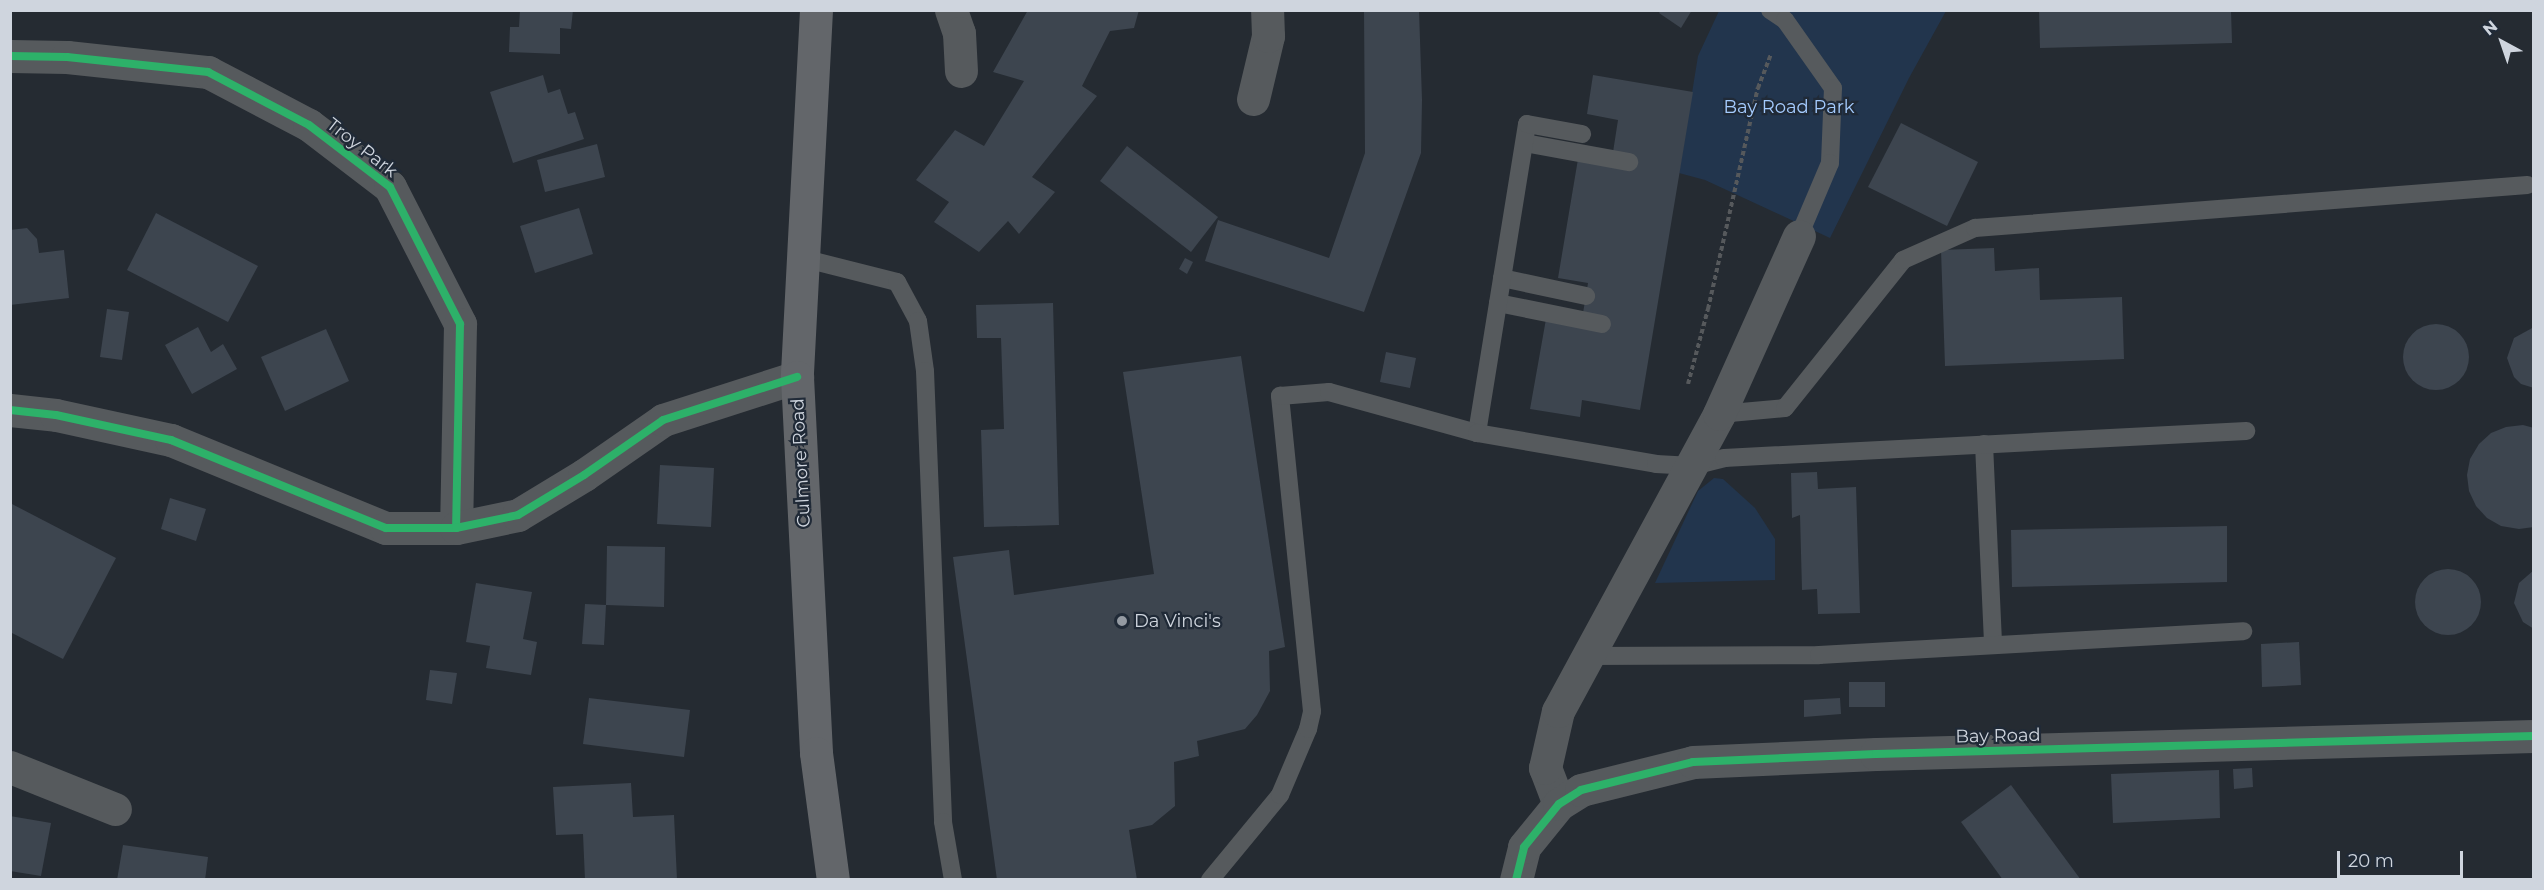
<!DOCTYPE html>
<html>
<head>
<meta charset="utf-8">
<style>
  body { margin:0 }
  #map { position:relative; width:2544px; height:890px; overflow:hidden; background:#252b32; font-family:Montserrat,sans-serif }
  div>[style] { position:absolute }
  .green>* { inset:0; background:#22354d }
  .building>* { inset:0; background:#3d454f }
  .round { border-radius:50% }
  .path>* { height:4px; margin-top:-2px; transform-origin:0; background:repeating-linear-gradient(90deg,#56595c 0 4.5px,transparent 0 7.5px) }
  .service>* { height:18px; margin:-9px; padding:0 9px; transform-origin:9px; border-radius:9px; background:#565a5d }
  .minor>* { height:33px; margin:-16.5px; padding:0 16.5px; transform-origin:16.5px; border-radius:16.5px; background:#565a5d }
  .trunk>* { height:33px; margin:-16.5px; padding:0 16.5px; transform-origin:16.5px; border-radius:16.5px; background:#63666a }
  .cycleway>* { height:8px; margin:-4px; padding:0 4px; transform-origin:4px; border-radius:4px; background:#2db169 }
  .dots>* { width:16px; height:16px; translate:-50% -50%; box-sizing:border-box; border:3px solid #202a37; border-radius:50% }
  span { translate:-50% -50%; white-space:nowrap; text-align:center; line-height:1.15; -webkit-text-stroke:4.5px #202a37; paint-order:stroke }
  .park-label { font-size:18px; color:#a4cbfe }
  .street-label { font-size:18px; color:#cfd5de }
  .poi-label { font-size:18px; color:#cfd5de }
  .left { translate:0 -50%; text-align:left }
  .frame { position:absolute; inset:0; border:12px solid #cfd5de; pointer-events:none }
  .north { position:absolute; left:2472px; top:12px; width:60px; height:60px; -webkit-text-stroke:4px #202a37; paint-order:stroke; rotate:320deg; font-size:16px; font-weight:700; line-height:24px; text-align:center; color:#cfd5de }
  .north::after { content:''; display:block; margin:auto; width:21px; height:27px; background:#cfd5de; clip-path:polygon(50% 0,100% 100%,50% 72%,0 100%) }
  .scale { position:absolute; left:2337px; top:851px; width:126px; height:27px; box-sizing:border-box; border:3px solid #cfd5de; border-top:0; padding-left:8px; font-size:18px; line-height:21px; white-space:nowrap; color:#cfd5de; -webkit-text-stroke:4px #202a37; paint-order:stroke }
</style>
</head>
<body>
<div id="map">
  <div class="green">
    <div style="clip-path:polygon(1719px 11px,1946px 11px,1909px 78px,1830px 238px,1705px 180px,1679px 173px,1698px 56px)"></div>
    <div style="clip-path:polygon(1714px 478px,1723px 479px,1755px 508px,1775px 539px,1775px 580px,1655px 583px,1698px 491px)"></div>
  </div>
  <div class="building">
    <div style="clip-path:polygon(520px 10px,573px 10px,571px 29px,560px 28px,560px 54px,509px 52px,510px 27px,519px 27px)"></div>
    <div style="clip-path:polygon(1028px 10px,1139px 10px,1134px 28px,1110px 31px,1082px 86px,1097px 96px,1032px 177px,1055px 192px,1019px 234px,1008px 221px,979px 252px,934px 222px,949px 202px,916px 180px,955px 130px,984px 146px,1024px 81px,993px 72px)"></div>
    <div style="clip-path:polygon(1364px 10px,1419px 10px,1422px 100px,1421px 153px,1364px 312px,1205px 261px,1218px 220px,1329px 258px,1365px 153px)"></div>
    <div style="clip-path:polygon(1661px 10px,1692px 10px,1681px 28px,1659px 13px)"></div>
    <div style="clip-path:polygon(2039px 10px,2231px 10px,2232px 43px,2040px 48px)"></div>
    <div style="clip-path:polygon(543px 75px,548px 93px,560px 89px,568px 114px,575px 112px,584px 139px,513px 163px,490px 92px)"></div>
    <div style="clip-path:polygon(1593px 75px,1693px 92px,1640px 410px,1582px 400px,1580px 417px,1530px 409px,1546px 319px,1581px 325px,1588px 283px,1558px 278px,1578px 159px,1611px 165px,1618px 120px,1587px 114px)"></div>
    <div style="clip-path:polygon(1901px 123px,1978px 162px,1947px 226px,1868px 187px)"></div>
    <div style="clip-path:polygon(597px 144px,605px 177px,545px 192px,537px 160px)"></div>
    <div style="clip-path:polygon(1127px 146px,1218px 217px,1191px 252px,1100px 181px)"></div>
    <div style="clip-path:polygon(579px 208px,593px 254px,535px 273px,520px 226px)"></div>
    <div style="clip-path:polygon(156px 213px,258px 266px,228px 322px,127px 270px)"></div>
    <div style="clip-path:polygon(27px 228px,37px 239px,39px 253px,64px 250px,69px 298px,10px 305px,10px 230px)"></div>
    <div style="clip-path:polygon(1994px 248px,1995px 271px,2039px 268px,2040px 300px,2122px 297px,2124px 359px,1945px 366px,1941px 250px)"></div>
    <div style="clip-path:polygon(1185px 258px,1193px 262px,1187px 274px,1179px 269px)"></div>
    <div style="clip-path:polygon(1053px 303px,1059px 525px,984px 527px,981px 430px,1004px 429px,1001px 338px,977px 338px,976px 305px)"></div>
    <div style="clip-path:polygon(107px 309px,129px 312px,122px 360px,100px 357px)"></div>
    <div class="round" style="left:2403px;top:324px;width:66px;height:66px"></div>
    <div style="clip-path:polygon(198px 327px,211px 352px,223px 344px,237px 369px,192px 394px,165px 345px)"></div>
    <div style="clip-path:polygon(2534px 327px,2534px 388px,2521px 384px,2514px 377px,2507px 358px,2514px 338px)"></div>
    <div style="clip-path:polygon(326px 329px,349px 381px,285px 411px,261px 357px)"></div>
    <div style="clip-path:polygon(1386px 352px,1416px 358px,1410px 388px,1380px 382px)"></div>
    <div style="clip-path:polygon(1241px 356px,1285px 647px,1269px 651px,1270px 691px,1257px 715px,1245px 729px,1197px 741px,1199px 756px,1174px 762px,1175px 806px,1152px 825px,1129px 830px,1137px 880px,997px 880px,953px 557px,1009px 550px,1014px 595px,1154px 574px,1123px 372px)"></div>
    <div style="clip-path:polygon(2523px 425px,2534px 428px,2534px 527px,2519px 529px,2501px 526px,2487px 518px,2476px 506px,2469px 491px,2467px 475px,2470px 459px,2479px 444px,2491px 433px,2506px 427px)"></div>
    <div style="clip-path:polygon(660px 465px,714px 468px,711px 527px,657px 524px)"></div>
    <div style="clip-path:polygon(1817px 472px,1818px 489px,1856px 487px,1860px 613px,1818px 614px,1817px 589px,1802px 590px,1800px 515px,1792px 518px,1791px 473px)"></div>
    <div style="clip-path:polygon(170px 498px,206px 509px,196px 541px,161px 529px)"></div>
    <div style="clip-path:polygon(10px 503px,116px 558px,63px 659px,10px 632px)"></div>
    <div style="clip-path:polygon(2227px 526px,2227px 582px,2012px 587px,2011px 530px)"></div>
    <div style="clip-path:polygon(607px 546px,665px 547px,664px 607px,606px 605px,604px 645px,582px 644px,585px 604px,606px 605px)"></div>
    <div class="round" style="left:2415px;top:569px;width:66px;height:66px"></div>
    <div style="clip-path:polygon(2534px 570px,2534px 629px,2523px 622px,2514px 603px,2519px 583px)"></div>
    <div style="clip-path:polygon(476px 583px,532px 592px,523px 639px,537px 642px,531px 675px,486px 668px,490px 646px,466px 642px)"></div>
    <div style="clip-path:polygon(2299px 642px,2301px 685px,2262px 687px,2261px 644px)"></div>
    <div style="clip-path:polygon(430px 670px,457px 673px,452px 704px,426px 700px)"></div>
    <div style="clip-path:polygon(1849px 682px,1885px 682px,1885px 707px,1849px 707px)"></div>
    <div style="clip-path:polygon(589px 698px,690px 710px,684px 757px,583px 744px)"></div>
    <div style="clip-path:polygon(1840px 698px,1841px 714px,1804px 717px,1804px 700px)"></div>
    <div style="clip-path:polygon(2252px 768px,2253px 787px,2234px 789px,2233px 769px)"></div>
    <div style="clip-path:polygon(2219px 770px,2220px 818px,2113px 823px,2111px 774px)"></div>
    <div style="clip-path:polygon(631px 783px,633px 817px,674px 815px,677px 880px,585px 880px,583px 834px,556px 835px,553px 787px)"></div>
    <div style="clip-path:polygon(2011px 785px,2081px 880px,2003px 880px,1961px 822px)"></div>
    <div style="clip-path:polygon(10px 816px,51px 823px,41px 876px,10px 871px)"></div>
    <div style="clip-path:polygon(123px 845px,208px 857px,205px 880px,117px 880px)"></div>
  </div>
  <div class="path">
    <div style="left:1688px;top:384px;width:78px;rotate:-75.1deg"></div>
    <div style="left:1708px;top:309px;width:227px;rotate:-77.3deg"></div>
    <div style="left:1758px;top:88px;width:36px;rotate:-69deg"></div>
  </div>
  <div class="service">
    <div style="left:1770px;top:10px;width:18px;rotate:34deg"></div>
    <div style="left:1785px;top:20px;width:83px;rotate:54.8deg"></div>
    <div style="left:1833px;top:88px;width:75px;rotate:92.3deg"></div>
    <div style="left:1830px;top:163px;width:79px;rotate:113deg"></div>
    <div style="left:1525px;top:143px;width:106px;rotate:10.4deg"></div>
    <div style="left:802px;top:258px;width:98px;rotate:14.2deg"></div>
    <div style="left:897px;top:282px;width:44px;rotate:61.7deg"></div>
    <div style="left:918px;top:321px;width:50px;rotate:82deg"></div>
    <div style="left:925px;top:371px;width:451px;rotate:87.7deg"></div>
    <div style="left:943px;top:822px;width:59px;rotate:80.2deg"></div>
    <div style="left:1502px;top:278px;width:86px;rotate:12.1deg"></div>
    <div style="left:1498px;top:303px;width:106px;rotate:11.4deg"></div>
    <div style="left:1719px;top:414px;width:66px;rotate:-5.2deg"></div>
    <div style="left:1785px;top:408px;width:189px;rotate:-51.4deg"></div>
    <div style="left:1903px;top:260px;width:79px;rotate:-24deg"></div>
    <div style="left:1975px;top:228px;width:554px;rotate:-4.45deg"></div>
    <div style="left:1477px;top:433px;width:313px;rotate:-80.8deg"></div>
    <div style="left:1527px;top:124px;width:56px;rotate:10.3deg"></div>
    <div style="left:1984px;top:444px;width:201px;rotate:87.4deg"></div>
    <div style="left:1586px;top:656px;width:233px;rotate:-0.2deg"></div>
    <div style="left:1819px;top:655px;width:425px;rotate:-3.2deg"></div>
    <div style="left:1210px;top:880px;width:110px;rotate:-50.5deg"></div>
    <div style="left:1280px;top:795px;width:72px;rotate:-67deg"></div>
    <div style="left:1308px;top:729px;width:18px;rotate:-77deg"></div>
    <div style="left:1312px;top:711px;width:317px;rotate:-95.8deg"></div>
    <div style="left:1280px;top:396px;width:49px;rotate:-4.7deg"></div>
    <div style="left:1329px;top:392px;width:154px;rotate:15.5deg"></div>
    <div style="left:1477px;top:433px;width:182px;rotate:9.8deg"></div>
    <div style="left:1656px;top:464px;width:37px;rotate:3deg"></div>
    <div style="left:1693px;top:466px;width:32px;rotate:-14deg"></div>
    <div style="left:1724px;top:458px;width:523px;rotate:-2.96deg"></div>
  </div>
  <div class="minor">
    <div style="left:951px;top:10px;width:24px;rotate:71deg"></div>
    <div style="left:959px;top:33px;width:38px;rotate:87deg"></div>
    <div style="left:10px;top:56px;width:57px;rotate:1deg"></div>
    <div style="left:67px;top:57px;width:142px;rotate:6.1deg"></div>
    <div style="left:208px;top:72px;width:114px;rotate:27.7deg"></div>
    <div style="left:309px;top:125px;width:102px;rotate:37.4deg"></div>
    <div style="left:390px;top:187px;width:154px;rotate:62.9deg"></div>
    <div style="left:460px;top:324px;width:204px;rotate:91.1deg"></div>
    <div style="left:1253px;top:99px;width:65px;rotate:-76.6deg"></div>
    <div style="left:1268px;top:36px;width:26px;rotate:-92deg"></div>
    <div style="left:10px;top:410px;width:46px;rotate:6.2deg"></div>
    <div style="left:56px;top:415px;width:118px;rotate:12.3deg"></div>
    <div style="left:171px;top:440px;width:232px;rotate:22.3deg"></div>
    <div style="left:386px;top:528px;width:70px"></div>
    <div style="left:456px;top:528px;width:63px;rotate:-11.8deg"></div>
    <div style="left:518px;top:515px;width:77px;rotate:-31.2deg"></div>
    <div style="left:584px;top:475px;width:96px;rotate:-34.8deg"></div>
    <div style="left:663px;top:420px;width:141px;rotate:-17.8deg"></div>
    <div style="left:10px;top:767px;width:113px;rotate:21.8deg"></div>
    <div style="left:1559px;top:804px;width:39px;rotate:-111deg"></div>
    <div style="left:1545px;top:768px;width:58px;rotate:-77.2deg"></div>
    <div style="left:1558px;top:711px;width:338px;rotate:-61.5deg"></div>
    <div style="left:1719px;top:414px;width:195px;rotate:-65.8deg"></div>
    <div style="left:1516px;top:880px;width:34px;rotate:-76deg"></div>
    <div style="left:1524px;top:847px;width:55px;rotate:-50.9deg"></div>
    <div style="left:1559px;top:804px;width:26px;rotate:-32deg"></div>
    <div style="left:1581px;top:790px;width:115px;rotate:-14deg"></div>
    <div style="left:1693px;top:762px;width:183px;rotate:-2.5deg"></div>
    <div style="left:1876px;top:754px;width:658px;rotate:-1.57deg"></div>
  </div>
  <div class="trunk">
    <div style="left:816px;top:10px;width:367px;rotate:93deg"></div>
    <div style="left:797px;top:377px;width:376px;rotate:87.1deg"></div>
    <div style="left:816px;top:753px;width:128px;rotate:82.4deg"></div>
  </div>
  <div class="cycleway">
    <div style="left:10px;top:56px;width:57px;rotate:1deg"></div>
    <div style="left:67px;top:57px;width:142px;rotate:6.1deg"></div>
    <div style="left:208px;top:72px;width:114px;rotate:27.7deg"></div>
    <div style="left:309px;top:125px;width:102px;rotate:37.4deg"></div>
    <div style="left:390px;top:187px;width:154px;rotate:62.9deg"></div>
    <div style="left:460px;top:324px;width:204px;rotate:91.1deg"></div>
    <div style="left:10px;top:410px;width:46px;rotate:6.2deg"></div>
    <div style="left:56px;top:415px;width:118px;rotate:12.3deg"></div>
    <div style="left:171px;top:440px;width:232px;rotate:22.3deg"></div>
    <div style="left:386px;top:528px;width:70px"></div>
    <div style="left:456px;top:528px;width:63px;rotate:-11.8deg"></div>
    <div style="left:518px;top:515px;width:77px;rotate:-31.2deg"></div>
    <div style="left:584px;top:475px;width:96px;rotate:-34.8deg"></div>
    <div style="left:663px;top:420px;width:141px;rotate:-17.8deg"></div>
    <div style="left:1516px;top:880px;width:34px;rotate:-76deg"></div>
    <div style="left:1524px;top:847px;width:55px;rotate:-50.9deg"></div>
    <div style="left:1559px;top:804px;width:26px;rotate:-32deg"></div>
    <div style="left:1581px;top:790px;width:115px;rotate:-14deg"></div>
    <div style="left:1693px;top:762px;width:183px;rotate:-2.5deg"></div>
    <div style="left:1876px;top:754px;width:658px;rotate:-1.57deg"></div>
  </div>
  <div class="dots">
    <div style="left:1122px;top:621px;background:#949aa2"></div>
  </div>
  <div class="park-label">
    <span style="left:1789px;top:107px">Bay Road Park</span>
  </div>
  <div class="street-label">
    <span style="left:362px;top:148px;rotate:38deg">Troy Park</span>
    <span style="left:801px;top:463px;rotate:-93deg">Culmore Road</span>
    <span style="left:1998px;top:736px;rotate:-1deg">Bay Road</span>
  </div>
  <div class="poi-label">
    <span class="left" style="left:1134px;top:621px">Da Vinci's</span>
  </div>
  <div class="frame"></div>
  <div class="north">N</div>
  <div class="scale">20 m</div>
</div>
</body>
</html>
